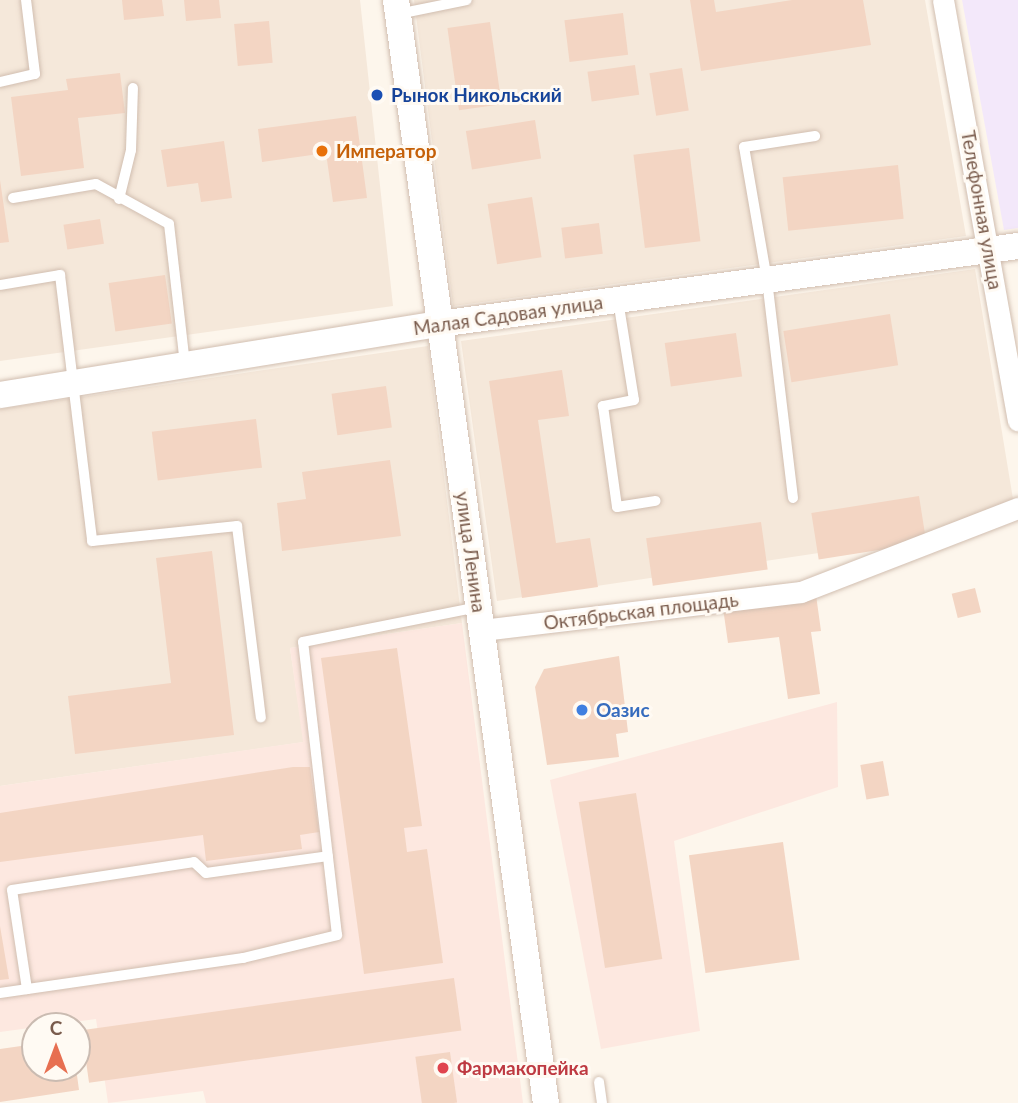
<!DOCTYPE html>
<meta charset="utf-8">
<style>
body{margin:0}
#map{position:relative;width:1018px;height:1103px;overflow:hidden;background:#fdf6ec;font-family:Lato,sans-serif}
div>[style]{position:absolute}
.residential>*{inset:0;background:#f5e8da}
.commercial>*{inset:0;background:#fde8e0}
.education>*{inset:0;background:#f3e8fa}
.building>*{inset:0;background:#f3d5c3;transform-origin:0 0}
.roads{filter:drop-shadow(0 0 2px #d1beb0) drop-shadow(0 0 2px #d1beb0)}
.service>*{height:10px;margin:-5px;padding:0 5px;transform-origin:5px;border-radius:5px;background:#fff}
.minor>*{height:21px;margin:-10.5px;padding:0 10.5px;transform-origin:10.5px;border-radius:10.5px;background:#fff}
.tertiary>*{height:26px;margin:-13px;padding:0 13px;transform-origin:13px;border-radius:13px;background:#fff}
.dots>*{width:19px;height:19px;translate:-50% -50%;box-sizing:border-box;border:4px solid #fffaf3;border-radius:50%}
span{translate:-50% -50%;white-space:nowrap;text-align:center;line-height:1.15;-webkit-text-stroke:6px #fffaf3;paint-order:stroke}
.transit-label{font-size:19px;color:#164399;font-weight:700}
.left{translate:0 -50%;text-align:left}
.food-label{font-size:19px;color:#c56008;font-weight:700}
.street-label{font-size:19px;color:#7a5c4d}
.shop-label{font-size:19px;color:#366cbe;font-weight:700}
.health-label{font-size:19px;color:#be3a42;font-weight:700}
.north{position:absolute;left:21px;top:1012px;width:70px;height:70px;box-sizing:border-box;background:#fffaf3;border:2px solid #cabbb1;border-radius:50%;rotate:0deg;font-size:19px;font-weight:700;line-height:28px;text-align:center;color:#7a5c4d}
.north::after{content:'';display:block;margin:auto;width:24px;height:32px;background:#e76f51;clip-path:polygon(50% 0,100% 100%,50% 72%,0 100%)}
</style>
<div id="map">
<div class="residential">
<i style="clip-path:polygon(0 0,360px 0,393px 306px,0 361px)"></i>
<i style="clip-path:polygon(414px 0,925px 0,966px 236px,453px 306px)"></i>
<i style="clip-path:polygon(975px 269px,1013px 499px,912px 539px,497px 601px,461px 341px)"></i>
<i style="clip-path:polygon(428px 346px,462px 623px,290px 648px,304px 742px,0 786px,0 409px)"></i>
</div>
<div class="commercial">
<i style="clip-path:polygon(462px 623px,523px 1103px,206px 1103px,203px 1091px,108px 1103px,96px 1019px,0 1032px,0 786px,303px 742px,290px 648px)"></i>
<i style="clip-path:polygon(837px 702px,838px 787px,674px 841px,700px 1031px,601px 1049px,550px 780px)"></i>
</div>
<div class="education">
<i style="clip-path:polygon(962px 0,1018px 0,1018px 228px,1004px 230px)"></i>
</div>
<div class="building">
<i style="clip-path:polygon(122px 0,162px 0,164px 16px,124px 20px)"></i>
<i style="clip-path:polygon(184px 0,219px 0,221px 18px,186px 21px)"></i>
<i style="clip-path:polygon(690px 0,714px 0,716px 12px,792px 0,863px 0,871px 45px,701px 71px)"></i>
<i style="left:623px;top:13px;width:42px;height:59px;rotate:83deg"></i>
<i style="left:269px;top:21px;width:42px;height:35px;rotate:85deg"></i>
<i style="left:490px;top:22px;width:83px;height:43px;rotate:82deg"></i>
<i style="left:635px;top:65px;width:30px;height:48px;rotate:82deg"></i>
<i style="left:682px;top:68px;width:43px;height:33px;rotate:81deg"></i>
<i style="clip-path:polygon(120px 73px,125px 113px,78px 118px,84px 168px,21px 176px,11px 97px,68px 90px,66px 79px)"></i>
<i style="clip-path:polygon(356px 116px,367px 198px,333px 202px,326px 153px,262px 162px,258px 129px)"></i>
<i style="left:535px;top:120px;width:39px;height:70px;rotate:81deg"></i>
<i style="clip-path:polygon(224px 141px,232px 198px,201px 202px,198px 183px,167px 187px,161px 150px)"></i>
<i style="left:689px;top:148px;width:94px;height:56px;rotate:83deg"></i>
<i style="left:898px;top:165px;width:54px;height:116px;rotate:84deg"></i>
<i style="clip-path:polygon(0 180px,9px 242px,0 243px)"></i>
<i style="left:532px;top:197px;width:61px;height:45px;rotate:81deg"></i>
<i style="left:100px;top:219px;width:25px;height:37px;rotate:81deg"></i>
<i style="left:599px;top:223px;width:31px;height:38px;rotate:83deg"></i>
<i style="left:165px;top:275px;width:49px;height:57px;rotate:82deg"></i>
<i style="left:890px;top:314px;width:52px;height:108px;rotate:81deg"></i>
<i style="left:736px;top:333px;width:44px;height:72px;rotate:82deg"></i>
<i style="clip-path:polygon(562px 370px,569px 416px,538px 420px,556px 543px,590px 538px,598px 587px,522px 598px,489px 381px)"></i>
<i style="left:386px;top:386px;width:42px;height:55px;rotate:82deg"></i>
<i style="left:256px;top:419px;width:49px;height:105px;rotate:83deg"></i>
<i style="clip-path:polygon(390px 460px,401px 536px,282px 551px,277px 503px,306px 499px,302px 472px)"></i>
<i style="left:919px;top:496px;width:47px;height:109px;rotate:81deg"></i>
<i style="left:761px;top:522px;width:48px;height:116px;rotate:82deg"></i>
<i style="clip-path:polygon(212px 551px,234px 735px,75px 754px,68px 696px,171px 683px,156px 558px)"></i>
<i style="left:975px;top:588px;width:25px;height:24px;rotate:76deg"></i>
<i style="clip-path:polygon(816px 595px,821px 631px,811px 632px,820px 694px,788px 699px,779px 637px,728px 643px,723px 608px)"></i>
<i style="clip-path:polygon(397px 648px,422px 826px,404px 828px,407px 852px,427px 849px,443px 963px,364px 974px,321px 658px)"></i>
<i style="clip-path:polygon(619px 656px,628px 732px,616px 734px,619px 757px,547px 765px,535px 687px,544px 669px)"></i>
<i style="left:883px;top:761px;width:35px;height:23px;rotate:80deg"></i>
<i style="clip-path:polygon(293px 767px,310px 767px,319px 832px,300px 835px,302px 849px,206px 861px,203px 835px,0 862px,0 813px)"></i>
<i style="left:636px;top:793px;width:168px;height:58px;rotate:81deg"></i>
<i style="left:783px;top:842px;width:119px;height:95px;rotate:82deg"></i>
<i style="clip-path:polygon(0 926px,9px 979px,0 980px)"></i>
<i style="left:454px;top:978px;width:53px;height:376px;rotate:82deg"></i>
<i style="clip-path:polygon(35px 1044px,35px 1068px,76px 1068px,79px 1090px,0 1102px,0 1049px)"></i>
<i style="left:450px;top:1052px;width:51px;height:35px;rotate:82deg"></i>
</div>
<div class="roads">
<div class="service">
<i style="left:398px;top:14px;width:70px;rotate:-11.5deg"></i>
<i style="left:0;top:82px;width:36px;rotate:-13deg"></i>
<i style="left:35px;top:74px;width:75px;rotate:-96.9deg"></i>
<i style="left:13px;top:198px;width:84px;rotate:-9.6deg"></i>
<i style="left:96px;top:184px;width:83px;rotate:28.7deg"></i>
<i style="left:169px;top:224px;width:142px;rotate:83.5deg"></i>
<i style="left:119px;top:199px;width:50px;rotate:-76.2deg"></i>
<i style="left:131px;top:150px;width:62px;rotate:-88.2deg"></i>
<i style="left:0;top:285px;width:61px;rotate:-9.5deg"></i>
<i style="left:60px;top:275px;width:268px;rotate:83.1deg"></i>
<i style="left:92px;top:541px;width:146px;rotate:-5.9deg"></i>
<i style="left:237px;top:526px;width:193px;rotate:82.9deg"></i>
<i style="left:618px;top:300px;width:101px;rotate:80.9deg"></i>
<i style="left:634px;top:400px;width:32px;rotate:169deg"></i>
<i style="left:603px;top:406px;width:102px;rotate:82.1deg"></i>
<i style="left:617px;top:507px;width:39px;rotate:-9deg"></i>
<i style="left:793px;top:498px;width:220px;rotate:-96.8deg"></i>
<i style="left:767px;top:280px;width:135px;rotate:-99.8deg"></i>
<i style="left:744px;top:147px;width:72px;rotate:-8.8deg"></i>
<i style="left:27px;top:989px;width:100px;rotate:-98.6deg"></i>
<i style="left:12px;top:890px;width:184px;rotate:-8.7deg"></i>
<i style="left:194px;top:862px;width:16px;rotate:43deg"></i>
<i style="left:206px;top:873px;width:123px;rotate:-7.9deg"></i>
<i style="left:0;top:993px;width:246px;rotate:-8.2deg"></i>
<i style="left:243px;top:958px;width:97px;rotate:-13.7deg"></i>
<i style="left:337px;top:935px;width:295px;rotate:-96.6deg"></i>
<i style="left:303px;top:642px;width:178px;rotate:-11.3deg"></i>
<i style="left:599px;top:1082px;width:21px;rotate:82deg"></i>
</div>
<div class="minor">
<i style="left:943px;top:0;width:427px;rotate:79.9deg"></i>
<i style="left:482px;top:630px;width:321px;rotate:-6.8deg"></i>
<i style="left:801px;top:592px;width:233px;rotate:-21.2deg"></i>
</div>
<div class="tertiary">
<i style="left:396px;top:0;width:1113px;rotate:82.26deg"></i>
<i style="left:0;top:395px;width:445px;rotate:-9.2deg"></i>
<i style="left:439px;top:324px;width:584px;rotate:-7.67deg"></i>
</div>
</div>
<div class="dots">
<i style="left:377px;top:95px;background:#1a4fb4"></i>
<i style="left:322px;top:151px;background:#e8710a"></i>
<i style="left:582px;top:710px;background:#3f7fe0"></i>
<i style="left:443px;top:1068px;background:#e0444e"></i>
</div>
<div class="transit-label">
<span class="left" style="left:391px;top:95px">Рынок Никольский</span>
</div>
<div class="food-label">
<span class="left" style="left:336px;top:151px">Император</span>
</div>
<div class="street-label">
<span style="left:982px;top:210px;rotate:80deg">Телефонная улица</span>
<span style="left:508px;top:315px;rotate:-8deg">Малая Садовая улица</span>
<span style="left:471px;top:552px;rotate:82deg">улица Ленина</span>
<span style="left:641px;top:611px;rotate:-7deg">Октябрьская площадь</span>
</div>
<div class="shop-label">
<span class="left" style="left:596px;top:710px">Оазис</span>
</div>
<div class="health-label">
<span class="left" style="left:457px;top:1068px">Фармакопейка</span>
</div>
<div class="north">С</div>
</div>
